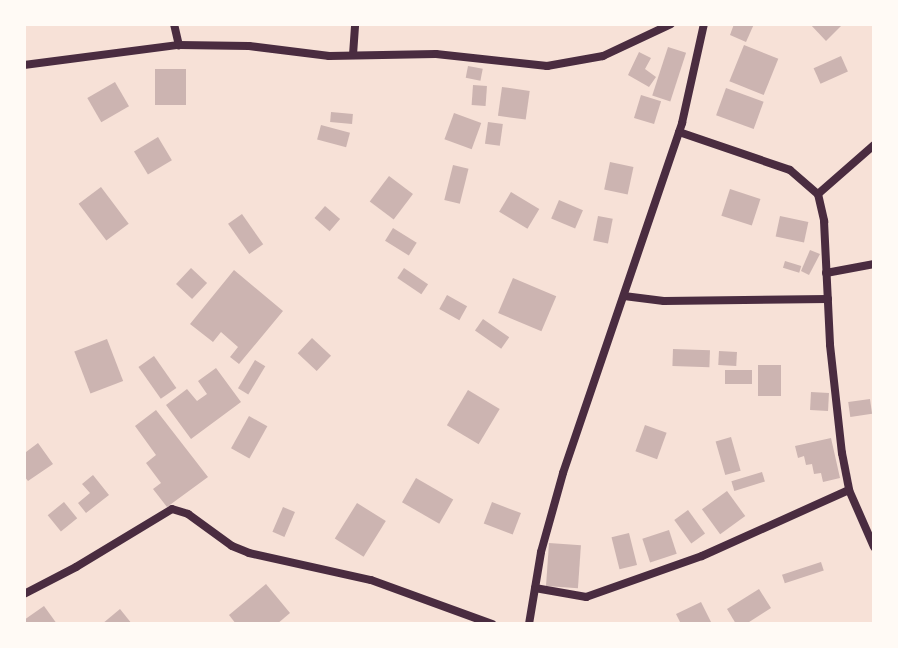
<!DOCTYPE html>
<style>
body{margin:0}
#map{position:relative;width:898px;height:648px;overflow:hidden;background:#f7e1d7;font-family:Lora,serif}
div>[style]{position:absolute}
.building>*{inset:0;background:#ccb4b1;transform-origin:0 0}
.minor>*{height:8px;margin:-4px;padding:0 4px;transform-origin:4px;border-radius:4px;background:#4a2c40}
span{translate:-50% -50%;white-space:nowrap;text-align:center;line-height:1.15;-webkit-text-stroke:8px #fffaf5;paint-order:stroke}
.frame{position:absolute;inset:0;border:26px solid #fffaf5;pointer-events:none}
</style>
<div id="map">
<div class="building">
<i style="clip-path:polygon(734px 24px,754px 24px,746px 42px,730px 35px)"></i>
<i style="clip-path:polygon(810px 24px,843px 24px,826px 41px)"></i>
<i style="left:744px;top:45px;width:37px;height:39px;rotate:22deg"></i>
<i style="left:668px;top:47px;width:19px;height:51px;rotate:18deg"></i>
<i style="clip-path:polygon(639px 52px,651px 58px,645px 69px,656px 77px,649px 87px,628px 75px)"></i>
<i style="left:841px;top:56px;width:17px;height:30px;rotate:66deg"></i>
<i style="left:468px;top:66px;width:15px;height:12px;rotate:11deg"></i>
<i style="left:155px;top:69px;width:31px;height:36px"></i>
<i style="left:115px;top:82px;width:28px;height:32px;rotate:60deg"></i>
<i style="left:473px;top:85px;width:14px;height:20px;rotate:4deg"></i>
<i style="left:502px;top:87px;width:28px;height:29px;rotate:8deg"></i>
<i style="left:726px;top:88px;width:40px;height:29px;rotate:20deg"></i>
<i style="left:641px;top:95px;width:21px;height:24px;rotate:17deg"></i>
<i style="left:331px;top:112px;width:22px;height:10px;rotate:5deg"></i>
<i style="left:454px;top:113px;width:29px;height:28px;rotate:20deg"></i>
<i style="left:488px;top:122px;width:15px;height:22px;rotate:8deg"></i>
<i style="left:321px;top:125px;width:30px;height:15px;rotate:15deg"></i>
<i style="left:158px;top:137px;width:27px;height:28px;rotate:59deg"></i>
<i style="left:610px;top:162px;width:24px;height:28px;rotate:12deg"></i>
<i style="left:453px;top:165px;width:16px;height:36px;rotate:14deg"></i>
<i style="left:389px;top:176px;width:30px;height:32px;rotate:37deg"></i>
<i style="left:101px;top:187px;width:46px;height:28px;rotate:53deg"></i>
<i style="left:730px;top:189px;width:32px;height:28px;rotate:18deg"></i>
<i style="left:511px;top:192px;width:33px;height:23px;rotate:31deg"></i>
<i style="left:559px;top:200px;width:26px;height:20px;rotate:23deg"></i>
<i style="left:325px;top:206px;width:20px;height:16px;rotate:41deg"></i>
<i style="left:242px;top:214px;width:37px;height:17px;rotate:55deg"></i>
<i style="left:598px;top:216px;width:15px;height:25px;rotate:11deg"></i>
<i style="left:780px;top:216px;width:29px;height:21px;rotate:12deg"></i>
<i style="left:393px;top:228px;width:28px;height:15px;rotate:32deg"></i>
<i style="clip-path:polygon(810px 250px,820px 254px,809px 275px,801px 271px)"></i>
<i style="left:785px;top:261px;width:17px;height:7px;rotate:17deg"></i>
<i style="left:191px;top:268px;width:22px;height:22px;rotate:43deg"></i>
<i style="left:404px;top:268px;width:29px;height:12px;rotate:34deg"></i>
<i style="clip-path:polygon(234px 270px,283px 311px,239px 364px,230px 357px,238px 347px,221px 332px,213px 342px,190px 324px)"></i>
<i style="left:513px;top:278px;width:47px;height:38px;rotate:23deg"></i>
<i style="left:447px;top:295px;width:23px;height:16px;rotate:29deg"></i>
<i style="left:483px;top:319px;width:32px;height:14px;rotate:35deg"></i>
<i style="left:312px;top:338px;width:26px;height:21px;rotate:43deg"></i>
<i style="left:107px;top:339px;width:45px;height:35px;rotate:69deg"></i>
<i style="left:673px;top:349px;width:37px;height:17px;rotate:2deg"></i>
<i style="left:719px;top:351px;width:18px;height:14px;rotate:3deg"></i>
<i style="left:154px;top:356px;width:39px;height:19px;rotate:55deg"></i>
<i style="left:255px;top:360px;width:12px;height:33px;rotate:31deg"></i>
<i style="left:758px;top:365px;width:23px;height:31px"></i>
<i style="clip-path:polygon(216px 368px,241px 402px,191px 439px,166px 405px,187px 389px,197px 401px,207px 394px,198px 381px)"></i>
<i style="left:725px;top:370px;width:27px;height:14px"></i>
<i style="left:468px;top:390px;width:37px;height:41px;rotate:31deg"></i>
<i style="left:811px;top:392px;width:18px;height:18px;rotate:3deg"></i>
<i style="left:870px;top:399px;width:15px;height:22px;rotate:82deg"></i>
<i style="clip-path:polygon(156px 410px,208px 477px,167px 507px,153px 489px,161px 483px,146px 463px,156px 455px,135px 426px)"></i>
<i style="left:249px;top:416px;width:21px;height:37px;rotate:29deg"></i>
<i style="left:645px;top:425px;width:23px;height:28px;rotate:20deg"></i>
<i style="left:731px;top:437px;width:35px;height:16px;rotate:74deg"></i>
<i style="clip-path:polygon(831px 438px,840px 478px,823px 482px,821px 473px,814px 474px,812px 464px,806px 465px,804px 456px,798px 458px,795px 446px)"></i>
<i style="clip-path:polygon(38px 443px,53px 464px,28px 481px,24px 476px,24px 448px,26px 452px)"></i>
<i style="left:762px;top:472px;width:10px;height:32px;rotate:73deg"></i>
<i style="clip-path:polygon(93px 475px,109px 495px,86px 513px,78px 503px,90px 493px,82px 484px)"></i>
<i style="left:416px;top:478px;width:43px;height:28px;rotate:30deg"></i>
<i style="left:727px;top:491px;width:31px;height:31px;rotate:54deg"></i>
<i style="left:64px;top:502px;width:21px;height:21px;rotate:51deg"></i>
<i style="left:492px;top:502px;width:31px;height:23px;rotate:21deg"></i>
<i style="left:357px;top:503px;width:34px;height:42px;rotate:32deg"></i>
<i style="left:283px;top:507px;width:13px;height:27px;rotate:23deg"></i>
<i style="left:688px;top:510px;width:29px;height:17px;rotate:54deg"></i>
<i style="left:669px;top:530px;width:25px;height:28px;rotate:72deg"></i>
<i style="left:629px;top:533px;width:33px;height:18px;rotate:76deg"></i>
<i style="left:549px;top:543px;width:32px;height:43px;rotate:4deg"></i>
<i style="left:821px;top:562px;width:9px;height:41px;rotate:72deg"></i>
<i style="clip-path:polygon(266px 584px,290px 613px,277px 624px,236px 624px,229px 615px)"></i>
<i style="clip-path:polygon(759px 589px,771px 608px,746px 624px,736px 624px,727px 609px)"></i>
<i style="clip-path:polygon(701px 602px,712px 624px,681px 624px,676px 614px)"></i>
<i style="clip-path:polygon(44px 606px,57px 624px,24px 624px,24px 620px)"></i>
<i style="clip-path:polygon(120px 609px,132px 624px,102px 624px)"></i>
</div>
<div class="minor">
<i style="left:174px;top:24px;width:22px;rotate:77deg"></i>
<i style="left:353px;top:55px;width:31px;rotate:-86deg"></i>
<i style="left:24px;top:65px;width:156px;rotate:-7.4deg"></i>
<i style="left:179px;top:45px;width:70px;rotate:0.8deg"></i>
<i style="left:249px;top:46px;width:81px;rotate:7.1deg"></i>
<i style="left:329px;top:56px;width:107px;rotate:-1.1deg"></i>
<i style="left:436px;top:54px;width:112px;rotate:6.2deg"></i>
<i style="left:547px;top:66px;width:57px;rotate:-10.1deg"></i>
<i style="left:603px;top:56px;width:75px;rotate:-25.2deg"></i>
<i style="left:679px;top:132px;width:117px;rotate:18.9deg"></i>
<i style="left:790px;top:170px;width:37px;rotate:41deg"></i>
<i style="left:818px;top:194px;width:28px;rotate:77deg"></i>
<i style="left:824px;top:221px;width:124px;rotate:87.2deg"></i>
<i style="left:830px;top:345px;width:109px;rotate:83.7deg"></i>
<i style="left:842px;top:453px;width:38px;rotate:79deg"></i>
<i style="left:849px;top:490px;width:62px;rotate:66.3deg"></i>
<i style="left:818px;top:194px;width:74px;rotate:-41.2deg"></i>
<i style="left:826px;top:273px;width:49px;rotate:-10.6deg"></i>
<i style="left:624px;top:296px;width:40px;rotate:7.1deg"></i>
<i style="left:664px;top:301px;width:164px;rotate:-0.7deg"></i>
<i style="left:535px;top:588px;width:52px;rotate:10deg"></i>
<i style="left:586px;top:597px;width:123px;rotate:-19.5deg"></i>
<i style="left:702px;top:556px;width:161px;rotate:-24.2deg"></i>
<i style="left:24px;top:594px;width:59px;rotate:-27.4deg"></i>
<i style="left:76px;top:567px;width:112px;rotate:-31.1deg"></i>
<i style="left:172px;top:509px;width:17px;rotate:17deg"></i>
<i style="left:188px;top:514px;width:54px;rotate:36deg"></i>
<i style="left:232px;top:546px;width:18px;rotate:22deg"></i>
<i style="left:249px;top:553px;width:125px;rotate:12.5deg"></i>
<i style="left:371px;top:580px;width:129px;rotate:20deg"></i>
<i style="left:529px;top:624px;width:73px;rotate:-80.5deg"></i>
<i style="left:541px;top:552px;width:82px;rotate:-74.4deg"></i>
<i style="left:563px;top:473px;width:370px;rotate:-71.2deg"></i>
<i style="left:682px;top:123px;width:101px;rotate:-77.5deg"></i>
</div>
<div class="frame"></div>
</div>
